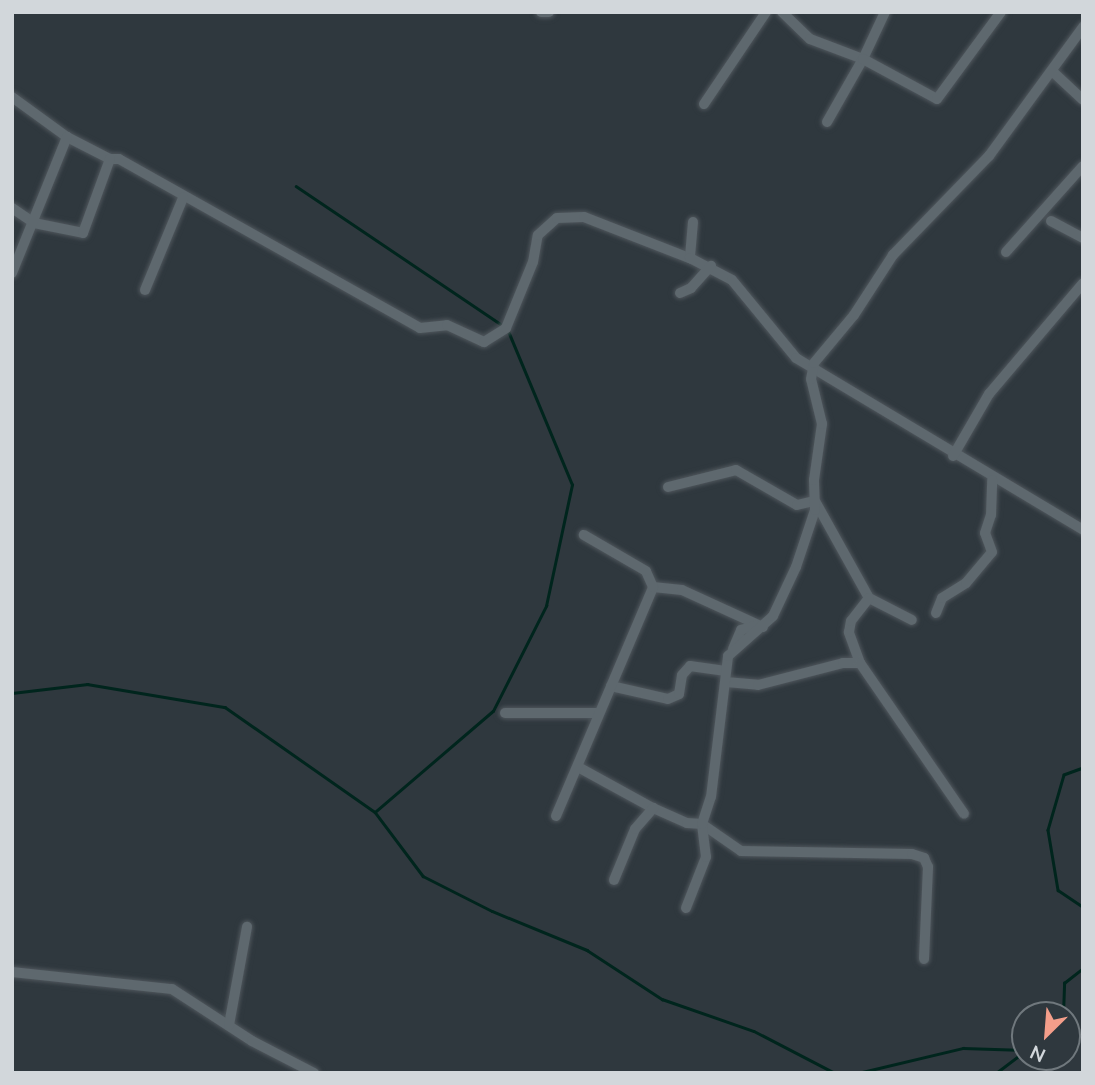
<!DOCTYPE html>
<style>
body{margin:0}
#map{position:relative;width:1095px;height:1085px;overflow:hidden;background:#2f383e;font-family:"Nunito Sans",sans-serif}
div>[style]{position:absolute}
.stream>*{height:2.5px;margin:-1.25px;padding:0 1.25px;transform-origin:1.25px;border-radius:1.25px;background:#00251d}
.roads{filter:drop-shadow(0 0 2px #4f565c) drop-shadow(0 0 2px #4f565c)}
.minor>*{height:10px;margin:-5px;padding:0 5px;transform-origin:5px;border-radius:5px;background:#5e686e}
span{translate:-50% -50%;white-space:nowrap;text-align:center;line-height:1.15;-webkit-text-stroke:5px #2f383e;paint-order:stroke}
.frame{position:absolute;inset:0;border:14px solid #d2d7db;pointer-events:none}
.north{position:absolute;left:1011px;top:1001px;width:70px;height:70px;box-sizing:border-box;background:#2f383e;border:2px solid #70787d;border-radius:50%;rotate:205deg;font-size:19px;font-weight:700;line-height:28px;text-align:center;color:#d2d7db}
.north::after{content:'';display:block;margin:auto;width:24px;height:32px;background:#f49e8a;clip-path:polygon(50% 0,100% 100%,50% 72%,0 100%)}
</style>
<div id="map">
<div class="stream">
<i style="left:296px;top:186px;width:249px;rotate:34deg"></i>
<i style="left:12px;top:693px;width:76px;rotate:-6.8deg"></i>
<i style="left:87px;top:684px;width:140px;rotate:9.5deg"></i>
<i style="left:225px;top:707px;width:183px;rotate:35deg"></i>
<i style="left:375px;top:812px;width:80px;rotate:53.1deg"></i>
<i style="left:423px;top:876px;width:77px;rotate:26.9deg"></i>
<i style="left:492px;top:911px;width:103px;rotate:22.3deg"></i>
<i style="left:587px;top:950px;width:90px;rotate:33.2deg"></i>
<i style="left:662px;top:999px;width:97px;rotate:19.2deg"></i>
<i style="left:754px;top:1031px;width:91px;rotate:27.4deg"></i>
<i style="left:1083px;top:768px;width:20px;rotate:160deg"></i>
<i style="left:1064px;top:775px;width:57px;rotate:106.2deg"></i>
<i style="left:1048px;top:830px;width:61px;rotate:80.5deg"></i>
<i style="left:1058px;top:890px;width:30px;rotate:34deg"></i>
<i style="left:375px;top:812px;width:155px;rotate:-40.6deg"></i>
<i style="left:493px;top:711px;width:118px;rotate:-63.2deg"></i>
<i style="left:546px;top:606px;width:124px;rotate:-77.9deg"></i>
<i style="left:572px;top:485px;width:169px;rotate:-112.6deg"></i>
<i style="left:1063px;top:1015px;width:32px;rotate:-88deg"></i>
<i style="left:1064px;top:983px;width:24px;rotate:-38deg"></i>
<i style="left:858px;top:1073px;width:108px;rotate:-13.4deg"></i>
<i style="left:963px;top:1048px;width:62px;rotate:1.8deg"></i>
<i style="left:996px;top:1073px;width:36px;rotate:-37deg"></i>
</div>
<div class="roads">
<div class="minor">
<i style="left:541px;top:12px;width:8px"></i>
<i style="left:782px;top:12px;width:39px;rotate:44deg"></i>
<i style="left:810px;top:39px;width:57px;rotate:20.7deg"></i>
<i style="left:863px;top:59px;width:52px;rotate:-64.9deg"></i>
<i style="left:1052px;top:71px;width:42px;rotate:43.1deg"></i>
<i style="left:12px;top:97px;width:68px;rotate:36deg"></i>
<i style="left:67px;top:137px;width:48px;rotate:27.1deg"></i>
<i style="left:110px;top:159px;width:9px"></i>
<i style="left:119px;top:159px;width:345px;rotate:29.3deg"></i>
<i style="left:420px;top:328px;width:27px;rotate:-6deg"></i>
<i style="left:447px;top:325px;width:41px;rotate:24.7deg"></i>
<i style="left:484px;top:342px;width:26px;rotate:-32deg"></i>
<i style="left:506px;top:328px;width:71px;rotate:-67.8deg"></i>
<i style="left:533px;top:262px;width:27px;rotate:-80deg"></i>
<i style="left:538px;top:235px;width:25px;rotate:-42deg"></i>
<i style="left:557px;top:218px;width:27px;rotate:-2deg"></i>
<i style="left:584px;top:217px;width:116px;rotate:21.3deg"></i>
<i style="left:704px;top:104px;width:111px;rotate:-56deg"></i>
<i style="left:827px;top:122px;width:73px;rotate:-60.3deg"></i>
<i style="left:863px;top:59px;width:84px;rotate:28.4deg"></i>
<i style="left:937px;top:99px;width:108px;rotate:-53.7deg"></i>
<i style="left:12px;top:208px;width:27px;rotate:34deg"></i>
<i style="left:34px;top:223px;width:50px;rotate:11.5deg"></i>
<i style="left:83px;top:233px;width:79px;rotate:-70deg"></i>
<i style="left:1051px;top:221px;width:36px;rotate:28deg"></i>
<i style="left:693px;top:222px;width:36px;rotate:95deg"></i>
<i style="left:690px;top:258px;width:47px;rotate:27.6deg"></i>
<i style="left:732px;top:280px;width:101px;rotate:50.6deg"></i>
<i style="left:796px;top:358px;width:335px;rotate:30.9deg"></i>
<i style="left:1006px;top:252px;width:115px;rotate:-48.2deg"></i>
<i style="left:12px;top:273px;width:147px;rotate:-68deg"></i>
<i style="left:145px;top:290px;width:100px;rotate:-67.6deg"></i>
<i style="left:680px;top:293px;width:12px;rotate:-24deg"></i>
<i style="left:691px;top:288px;width:30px;rotate:-48deg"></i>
<i style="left:953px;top:456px;width:72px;rotate:-59.9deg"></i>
<i style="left:989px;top:394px;width:145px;rotate:-49.7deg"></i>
<i style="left:668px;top:487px;width:70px;rotate:-14deg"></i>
<i style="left:736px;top:470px;width:70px;rotate:29.8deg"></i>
<i style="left:797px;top:505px;width:18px;rotate:-13deg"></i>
<i style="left:815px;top:501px;width:111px;rotate:60.9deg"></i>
<i style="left:869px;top:598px;width:48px;rotate:27.1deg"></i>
<i style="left:653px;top:587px;width:29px;rotate:6deg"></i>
<i style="left:682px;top:590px;width:89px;rotate:24.6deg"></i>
<i style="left:936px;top:613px;width:16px;rotate:-68deg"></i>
<i style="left:942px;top:598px;width:28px;rotate:-32deg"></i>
<i style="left:966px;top:583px;width:40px;rotate:-50deg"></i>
<i style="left:992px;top:552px;width:20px;rotate:-110deg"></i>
<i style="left:985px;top:533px;width:19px;rotate:-72deg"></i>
<i style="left:991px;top:515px;width:35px;rotate:-88deg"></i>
<i style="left:733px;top:649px;width:21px;rotate:-67deg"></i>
<i style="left:741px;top:630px;width:17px;rotate:-17deg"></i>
<i style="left:860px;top:663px;width:33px;rotate:-110deg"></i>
<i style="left:849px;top:632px;width:11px;rotate:-80deg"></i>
<i style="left:851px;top:621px;width:29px;rotate:-52deg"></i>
<i style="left:726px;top:682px;width:32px;rotate:5deg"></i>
<i style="left:758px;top:685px;width:88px;rotate:-14.5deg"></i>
<i style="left:843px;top:663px;width:17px"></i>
<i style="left:860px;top:663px;width:183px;rotate:55.4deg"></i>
<i style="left:611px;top:686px;width:58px;rotate:12.8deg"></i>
<i style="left:668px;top:699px;width:12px;rotate:-24deg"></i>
<i style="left:679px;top:694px;width:19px;rotate:-81deg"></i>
<i style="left:682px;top:675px;width:12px;rotate:-48deg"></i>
<i style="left:690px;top:666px;width:36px;rotate:8deg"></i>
<i style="left:505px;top:713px;width:94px"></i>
<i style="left:578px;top:767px;width:85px;rotate:28.7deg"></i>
<i style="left:653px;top:808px;width:37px;rotate:24deg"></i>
<i style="left:687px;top:823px;width:15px;rotate:4deg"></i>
<i style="left:702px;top:824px;width:47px;rotate:34.7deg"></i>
<i style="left:741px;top:851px;width:171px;rotate:1deg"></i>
<i style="left:912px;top:854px;width:13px;rotate:18deg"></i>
<i style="left:924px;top:858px;width:10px;rotate:66deg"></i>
<i style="left:928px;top:867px;width:92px;rotate:92.5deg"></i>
<i style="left:556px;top:816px;width:249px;rotate:-67deg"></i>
<i style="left:653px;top:587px;width:17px;rotate:-114deg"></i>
<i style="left:646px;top:571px;width:72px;rotate:-149.9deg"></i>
<i style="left:614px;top:880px;width:55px;rotate:-67.6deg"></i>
<i style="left:635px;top:829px;width:28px;rotate:-49deg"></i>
<i style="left:686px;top:908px;width:55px;rotate:-68.6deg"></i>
<i style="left:706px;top:857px;width:33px;rotate:-97deg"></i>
<i style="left:702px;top:824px;width:28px;rotate:-72deg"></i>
<i style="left:711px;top:797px;width:142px;rotate:-83.1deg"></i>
<i style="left:728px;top:656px;width:60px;rotate:-41.6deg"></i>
<i style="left:773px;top:616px;width:54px;rotate:-64.9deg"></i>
<i style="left:796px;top:567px;width:60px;rotate:-71.6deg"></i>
<i style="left:815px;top:510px;width:30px;rotate:-92deg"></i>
<i style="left:814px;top:480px;width:57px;rotate:-81.9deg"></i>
<i style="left:822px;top:424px;width:46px;rotate:-103.7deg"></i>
<i style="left:811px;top:379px;width:16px;rotate:-79deg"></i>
<i style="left:814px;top:363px;width:62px;rotate:-50.2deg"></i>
<i style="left:854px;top:315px;width:72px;rotate:-57deg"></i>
<i style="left:893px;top:255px;width:138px;rotate:-45.9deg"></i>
<i style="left:989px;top:156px;width:160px;rotate:-53.9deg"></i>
<i style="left:12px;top:972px;width:161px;rotate:6.1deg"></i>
<i style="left:172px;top:989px;width:95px;rotate:33deg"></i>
<i style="left:252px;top:1041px;width:70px;rotate:27.3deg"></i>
<i style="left:229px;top:1025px;width:100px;rotate:-79.6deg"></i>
</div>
</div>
<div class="frame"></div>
<div class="north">N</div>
</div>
